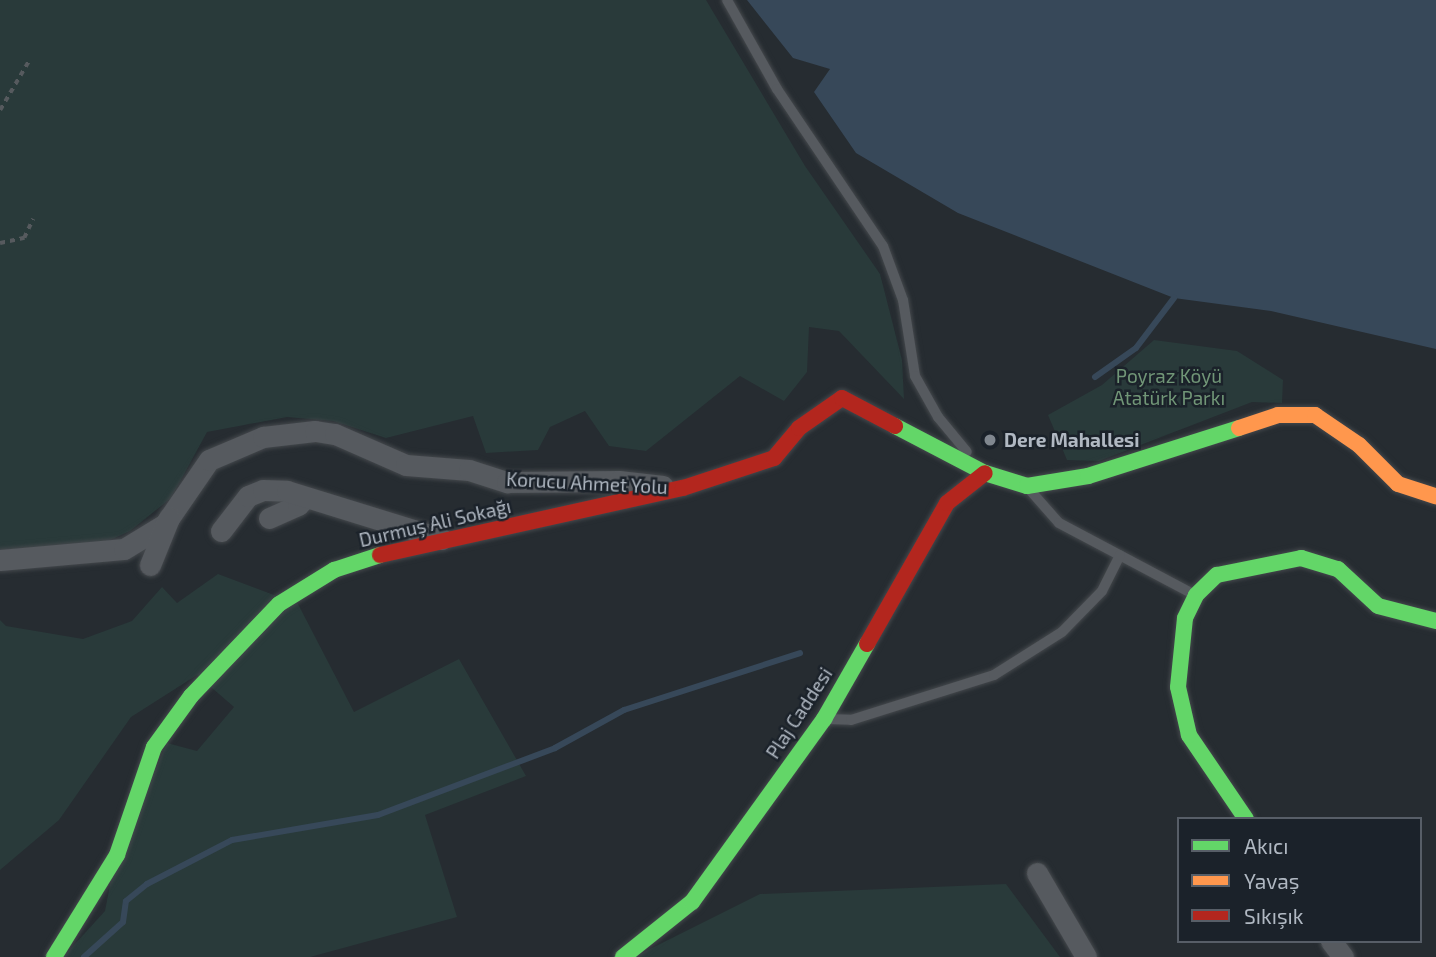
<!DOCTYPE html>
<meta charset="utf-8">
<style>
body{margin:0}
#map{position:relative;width:1436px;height:957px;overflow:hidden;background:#262c31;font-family:"Exo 2",sans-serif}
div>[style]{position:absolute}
.green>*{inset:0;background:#293a3a}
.water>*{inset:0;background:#374859}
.stream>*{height:6px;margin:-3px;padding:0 3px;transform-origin:3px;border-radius:3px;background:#374859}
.path>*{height:3.5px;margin-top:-1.75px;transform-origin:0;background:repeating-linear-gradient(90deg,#565a5e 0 5px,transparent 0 10px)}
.roads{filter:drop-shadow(0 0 2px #44484c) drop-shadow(0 0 2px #44484c)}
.lane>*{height:10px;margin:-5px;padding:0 5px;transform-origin:5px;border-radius:5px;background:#565a5f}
.street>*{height:21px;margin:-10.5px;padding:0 10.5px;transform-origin:10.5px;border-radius:10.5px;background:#565a5f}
.fast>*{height:16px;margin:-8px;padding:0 8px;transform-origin:8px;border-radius:8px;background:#63d668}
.slow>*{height:16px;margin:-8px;padding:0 8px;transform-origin:8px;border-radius:8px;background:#ff974d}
.jam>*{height:16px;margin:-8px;padding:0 8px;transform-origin:8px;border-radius:8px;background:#b3261e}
.dots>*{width:19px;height:19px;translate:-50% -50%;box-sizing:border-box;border:4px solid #1b222a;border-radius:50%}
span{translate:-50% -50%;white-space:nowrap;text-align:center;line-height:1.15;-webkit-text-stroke:5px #1b222a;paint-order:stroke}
.park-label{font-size:19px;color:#719677}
.poi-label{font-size:19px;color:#b0b8c2;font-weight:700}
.left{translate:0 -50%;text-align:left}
.street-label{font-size:19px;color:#b0b8c2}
.legend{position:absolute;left:1177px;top:817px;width:245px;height:126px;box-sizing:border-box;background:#1b222a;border:2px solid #575e67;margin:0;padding:9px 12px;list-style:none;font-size:21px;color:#b0b8c2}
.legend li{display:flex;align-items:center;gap:14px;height:35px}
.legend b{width:35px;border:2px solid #575e67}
</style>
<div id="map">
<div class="green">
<i style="clip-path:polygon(0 0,706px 0,805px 166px,880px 274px,902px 360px,904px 399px,839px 331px,809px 327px,807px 372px,784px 401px,740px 376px,646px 451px,609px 446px,585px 411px,550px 427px,538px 450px,486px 453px,473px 416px,386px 438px,333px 421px,287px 417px,207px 432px,171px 498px,130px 531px,95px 547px,0 553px)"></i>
<i style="clip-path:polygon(1154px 340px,1237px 351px,1283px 380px,1282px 403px,1252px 402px,1099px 461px,1067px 460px,1048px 415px,1102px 385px)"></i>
<i style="clip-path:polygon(218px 574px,298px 604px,354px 712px,459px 659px,526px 776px,425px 815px,457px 917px,310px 957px,63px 957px,105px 911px,114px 864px,167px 743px,197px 751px,234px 707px,197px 675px,131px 717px,59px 820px,0 870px,0 620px,6px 626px,83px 639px,132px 621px,162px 587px,177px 603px)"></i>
<i style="clip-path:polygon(1006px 884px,1060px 957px,634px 957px,760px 894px)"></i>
</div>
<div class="water">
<i style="clip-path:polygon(747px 0,1436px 0,1436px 349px,1271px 311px,1174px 298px,958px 213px,856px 153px,814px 92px,830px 69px,793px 58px)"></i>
</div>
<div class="stream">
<i style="left:1095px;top:377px;width:50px;rotate:-35.3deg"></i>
<i style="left:1136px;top:348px;width:63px;rotate:-52.8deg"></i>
<i style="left:84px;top:957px;width:52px;rotate:-41.9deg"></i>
<i style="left:123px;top:922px;width:21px;rotate:-82deg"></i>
<i style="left:126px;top:901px;width:27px;rotate:-39deg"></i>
<i style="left:147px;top:884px;width:96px;rotate:-27.4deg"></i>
<i style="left:232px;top:840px;width:148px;rotate:-9.7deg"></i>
<i style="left:378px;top:815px;width:189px;rotate:-20.7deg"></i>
<i style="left:555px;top:748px;width:79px;rotate:-28.8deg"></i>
<i style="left:624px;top:710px;width:185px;rotate:-17.9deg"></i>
</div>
<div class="path">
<i style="left:0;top:110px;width:59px;rotate:-59.5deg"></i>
<i style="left:0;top:243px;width:25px;rotate:-12deg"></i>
<i style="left:24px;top:238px;width:21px;rotate:-65deg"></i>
</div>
<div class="roads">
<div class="lane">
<i style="left:727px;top:0;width:102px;rotate:60.7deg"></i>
<i style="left:777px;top:89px;width:189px;rotate:56deg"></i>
<i style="left:883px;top:246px;width:58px;rotate:69.7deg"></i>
<i style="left:903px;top:300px;width:77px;rotate:81deg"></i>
<i style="left:915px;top:376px;width:47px;rotate:60.7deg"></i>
<i style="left:938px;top:417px;width:45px;rotate:50.4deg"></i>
<i style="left:1029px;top:489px;width:45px;rotate:48.6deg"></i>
<i style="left:1059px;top:523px;width:152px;rotate:27.9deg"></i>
<i style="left:827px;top:719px;width:24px;rotate:2deg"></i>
<i style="left:851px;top:720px;width:150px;rotate:-17.5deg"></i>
<i style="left:994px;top:675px;width:80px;rotate:-32.3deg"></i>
<i style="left:1062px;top:632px;width:57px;rotate:-45.7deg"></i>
<i style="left:1102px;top:591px;width:40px;rotate:-63.4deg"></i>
</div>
<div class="street">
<i style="left:269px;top:518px;width:32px;rotate:-24deg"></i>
<i style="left:298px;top:505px;width:11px;rotate:-45deg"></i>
<i style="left:221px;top:531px;width:44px;rotate:-52.4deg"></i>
<i style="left:248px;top:496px;width:16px;rotate:-22deg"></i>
<i style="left:263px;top:490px;width:24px;rotate:2deg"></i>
<i style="left:287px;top:491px;width:162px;rotate:17.2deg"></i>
<i style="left:0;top:560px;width:124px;rotate:-5.1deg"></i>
<i style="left:124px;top:549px;width:48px;rotate:-31.4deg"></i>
<i style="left:165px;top:524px;width:78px;rotate:-55.5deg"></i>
<i style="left:209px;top:460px;width:59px;rotate:-23.1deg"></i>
<i style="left:263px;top:437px;width:52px;rotate:-6.6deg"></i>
<i style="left:315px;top:431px;width:20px;rotate:9deg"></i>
<i style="left:335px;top:434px;width:77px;rotate:23.6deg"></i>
<i style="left:406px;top:465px;width:63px;rotate:4.5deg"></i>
<i style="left:469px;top:470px;width:40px;rotate:18deg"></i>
<i style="left:507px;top:482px;width:112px;rotate:-0.5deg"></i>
<i style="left:619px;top:481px;width:44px;rotate:6.5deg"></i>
<i style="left:150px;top:565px;width:51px;rotate:-68deg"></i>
<i style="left:1037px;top:873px;width:97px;rotate:59.7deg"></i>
<i style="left:1331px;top:941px;width:20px;rotate:53deg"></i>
</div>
<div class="fast">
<i style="left:895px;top:426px;width:102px;rotate:27.6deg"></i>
<i style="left:985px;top:473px;width:44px;rotate:17.2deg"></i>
<i style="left:1027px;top:486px;width:62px;rotate:-9.3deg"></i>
<i style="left:1088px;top:476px;width:158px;rotate:-17.6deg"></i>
<i style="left:1246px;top:819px;width:102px;rotate:-124.2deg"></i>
<i style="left:1189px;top:735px;width:49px;rotate:-102.9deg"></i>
<i style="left:1178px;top:687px;width:69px;rotate:-84.2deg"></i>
<i style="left:1185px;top:618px;width:25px;rotate:-64deg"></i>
<i style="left:1196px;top:595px;width:29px;rotate:-44deg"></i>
<i style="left:1217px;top:575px;width:86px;rotate:-11.4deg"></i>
<i style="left:1301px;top:558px;width:39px;rotate:17deg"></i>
<i style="left:1338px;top:569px;width:54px;rotate:42.8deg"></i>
<i style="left:1378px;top:606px;width:60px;rotate:14.5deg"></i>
<i style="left:54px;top:957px;width:120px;rotate:-58.3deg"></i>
<i style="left:117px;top:855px;width:114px;rotate:-71.1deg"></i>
<i style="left:154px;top:747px;width:63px;rotate:-54deg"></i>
<i style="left:191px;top:696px;width:127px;rotate:-46.3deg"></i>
<i style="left:279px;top:604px;width:65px;rotate:-31.7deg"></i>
<i style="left:334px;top:570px;width:48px;rotate:-18.1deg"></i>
<i style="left:623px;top:957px;width:88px;rotate:-38.6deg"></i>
<i style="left:692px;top:902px;width:226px;rotate:-54.2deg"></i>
<i style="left:824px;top:719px;width:86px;rotate:-60.2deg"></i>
</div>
<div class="slow">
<i style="left:1239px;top:428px;width:41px;rotate:-18.4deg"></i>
<i style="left:1278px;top:415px;width:37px"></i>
<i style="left:1315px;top:415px;width:53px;rotate:34.3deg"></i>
<i style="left:1359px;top:445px;width:55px;rotate:45deg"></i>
<i style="left:1398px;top:484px;width:40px;rotate:18deg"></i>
</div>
<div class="jam">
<i style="left:380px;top:555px;width:310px;rotate:-12.5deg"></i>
<i style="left:683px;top:488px;width:96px;rotate:-18.2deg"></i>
<i style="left:774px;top:458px;width:39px;rotate:-50deg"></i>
<i style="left:799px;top:428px;width:52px;rotate:-34.9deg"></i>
<i style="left:842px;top:398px;width:60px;rotate:27.8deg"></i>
<i style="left:867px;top:644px;width:162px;rotate:-60.4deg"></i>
<i style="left:947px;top:503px;width:48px;rotate:-38.3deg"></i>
</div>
</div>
<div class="dots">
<i style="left:990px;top:440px;background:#80878f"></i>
</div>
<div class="park-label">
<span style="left:1169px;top:387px">Poyraz Köyü<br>Atatürk Parkı</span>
</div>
<div class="poi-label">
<span class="left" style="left:1004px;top:440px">Dere Mahallesi</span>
</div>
<div class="street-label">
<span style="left:587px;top:483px;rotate:3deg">Korucu Ahmet Yolu</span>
<span style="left:435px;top:523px;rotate:-13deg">Durmuş Ali Sokağı</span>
<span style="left:799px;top:713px;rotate:-57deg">Plaj Caddesi</span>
</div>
<ul class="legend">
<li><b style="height:9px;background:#63d668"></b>Akıcı</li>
<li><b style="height:9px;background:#ff974d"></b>Yavaş</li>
<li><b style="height:9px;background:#b3261e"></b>Sıkışık</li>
</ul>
</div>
